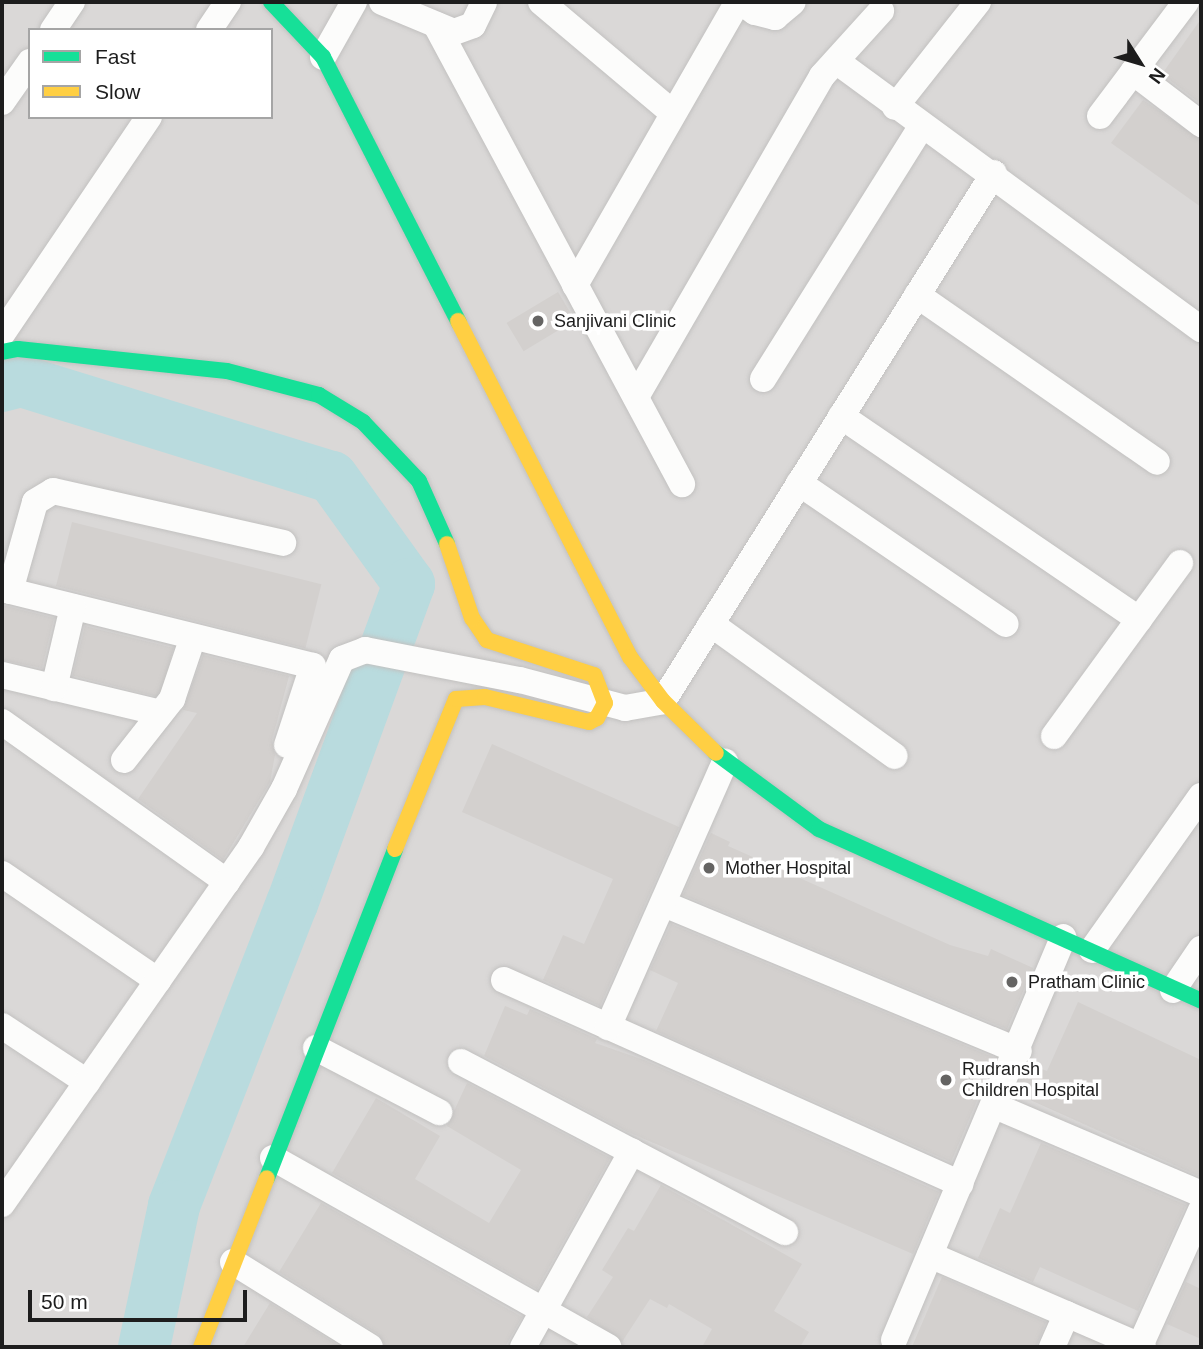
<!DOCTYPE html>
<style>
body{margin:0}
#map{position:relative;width:1203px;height:1349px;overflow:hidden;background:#ebe8e5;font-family:Arial,sans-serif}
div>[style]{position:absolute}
.residential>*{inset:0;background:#dad8d7}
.river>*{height:52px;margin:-26px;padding:0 26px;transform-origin:26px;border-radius:26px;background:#b9dbde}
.building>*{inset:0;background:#d3d0ce;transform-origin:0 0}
.roads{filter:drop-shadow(0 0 2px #c2c1c0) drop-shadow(0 0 2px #c2c1c0)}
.street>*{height:26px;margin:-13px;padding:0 13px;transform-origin:13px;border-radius:13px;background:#fcfcfb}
.fast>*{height:16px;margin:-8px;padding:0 8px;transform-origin:8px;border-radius:8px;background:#16e098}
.slow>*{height:16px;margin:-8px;padding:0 8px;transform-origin:8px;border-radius:8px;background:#ffcf43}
.dots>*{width:19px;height:19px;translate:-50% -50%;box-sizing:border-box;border:4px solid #fff;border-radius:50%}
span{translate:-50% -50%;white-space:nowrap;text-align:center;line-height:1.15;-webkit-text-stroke:7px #fff;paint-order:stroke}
.poi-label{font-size:18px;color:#1d1d1d}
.left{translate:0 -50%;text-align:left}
.frame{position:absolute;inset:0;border:4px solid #1d1d1d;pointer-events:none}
.legend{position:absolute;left:28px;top:28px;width:245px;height:91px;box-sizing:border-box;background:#fff;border:2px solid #a5a5a5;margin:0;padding:9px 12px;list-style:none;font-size:21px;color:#1d1d1d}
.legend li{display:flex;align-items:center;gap:14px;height:35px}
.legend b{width:35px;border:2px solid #a5a5a5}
.north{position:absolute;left:1105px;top:28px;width:70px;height:70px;-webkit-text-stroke:5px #fff;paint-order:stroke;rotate:127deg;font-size:19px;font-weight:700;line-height:28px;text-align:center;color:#1d1d1d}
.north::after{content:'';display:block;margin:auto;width:24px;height:32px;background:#1d1d1d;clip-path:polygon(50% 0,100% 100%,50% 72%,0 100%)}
.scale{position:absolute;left:28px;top:1290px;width:219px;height:32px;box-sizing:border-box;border:4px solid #1d1d1d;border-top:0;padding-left:9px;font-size:21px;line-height:24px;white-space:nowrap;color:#1d1d1d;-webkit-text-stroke:5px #fff;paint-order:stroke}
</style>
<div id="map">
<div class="residential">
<i style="clip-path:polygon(evenodd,2px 2px,1201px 2px,1201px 1347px,2px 1347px,2px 2px,30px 30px,271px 30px,271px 117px,30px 117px,30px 30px)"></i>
</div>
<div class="river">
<i style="left:2px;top:386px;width:20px;rotate:-15deg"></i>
<i style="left:21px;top:381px;width:325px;rotate:17.2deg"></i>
<i style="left:332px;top:477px;width:132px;rotate:54.3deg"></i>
<i style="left:409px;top:584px;width:340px;rotate:110.1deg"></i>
<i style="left:292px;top:903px;width:325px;rotate:111.3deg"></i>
<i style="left:174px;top:1206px;width:144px;rotate:102deg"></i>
</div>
<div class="building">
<i style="clip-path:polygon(1201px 19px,1201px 104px,1162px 74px)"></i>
<i style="clip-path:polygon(1143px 100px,1201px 139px,1201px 207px,1111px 143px)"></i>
<i style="left:558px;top:292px;width:33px;height:60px;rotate:59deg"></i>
<i style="left:72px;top:522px;width:257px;height:66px;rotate:14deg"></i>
<i style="clip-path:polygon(2px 605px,54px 618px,42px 668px,2px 660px)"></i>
<i style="left:85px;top:626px;width:91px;height:51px;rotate:14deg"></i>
<i style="clip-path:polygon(203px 655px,289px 676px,272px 740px,275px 755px,270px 782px,223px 860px,138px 799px,197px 713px,183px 710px)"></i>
<i style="clip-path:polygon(492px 744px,679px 827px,600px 1006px,543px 980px,563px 935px,584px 944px,613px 879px,462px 812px)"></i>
<i style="clip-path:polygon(711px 833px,730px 842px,728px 846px,950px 945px,988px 956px,991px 949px,1033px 968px,1007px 1029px,683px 895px)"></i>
<i style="clip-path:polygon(671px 924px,995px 1058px,951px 1162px,656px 1031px,678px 983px,650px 970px)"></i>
<i style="clip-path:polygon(1078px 1002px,1201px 1060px,1201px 1177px,1015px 1093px,1027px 1064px,1047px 1071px)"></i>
<i style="clip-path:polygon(505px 1006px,527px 1015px,530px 1009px,597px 1039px,595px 1043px,644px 1060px,939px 1192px,913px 1254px,628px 1132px,484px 1056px)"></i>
<i style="clip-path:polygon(467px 1083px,610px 1158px,537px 1289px,332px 1173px,376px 1098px,440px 1136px,415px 1179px,489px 1223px,521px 1170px,447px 1126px)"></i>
<i style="clip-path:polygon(1041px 1143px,1186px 1205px,1138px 1311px,1040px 1267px,1033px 1282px,978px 1258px,1000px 1208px,1010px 1213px)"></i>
<i style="clip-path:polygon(661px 1185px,802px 1264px,774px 1311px,809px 1332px,800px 1347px,702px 1347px,712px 1329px,669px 1304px,667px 1308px,650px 1299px,622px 1342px,587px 1317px,613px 1277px,602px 1270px,628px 1228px,634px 1231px)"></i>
<i style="clip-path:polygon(321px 1203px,522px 1317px,505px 1347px,386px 1347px,378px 1334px,279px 1272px)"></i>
<i style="clip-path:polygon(942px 1277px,1046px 1322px,1036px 1347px,912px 1347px)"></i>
<i style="clip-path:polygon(1186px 1282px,1201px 1289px,1201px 1339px,1167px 1324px)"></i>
<i style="clip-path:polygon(270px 1303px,341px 1347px,243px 1347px)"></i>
</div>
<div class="roads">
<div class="street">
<i style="left:382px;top:2px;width:78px;rotate:22.6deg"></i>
<i style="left:454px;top:32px;width:20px;rotate:-20deg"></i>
<i style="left:473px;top:25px;width:25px;rotate:-64deg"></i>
<i style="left:541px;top:2px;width:172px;rotate:40.1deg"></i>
<i style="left:741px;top:2px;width:17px;rotate:36deg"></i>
<i style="left:755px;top:12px;width:21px;rotate:14deg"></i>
<i style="left:775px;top:17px;width:23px;rotate:-40deg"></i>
<i style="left:436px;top:25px;width:521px;rotate:61.81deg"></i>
<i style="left:53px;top:30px;width:34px;rotate:-56deg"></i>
<i style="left:209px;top:30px;width:34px;rotate:-56deg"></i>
<i style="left:323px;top:57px;width:63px;rotate:-60.6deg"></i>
<i style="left:836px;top:61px;width:453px;rotate:36.3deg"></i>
<i style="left:1133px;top:72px;width:86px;rotate:37.4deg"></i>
<i style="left:2px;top:102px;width:49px;rotate:-55deg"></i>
<i style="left:895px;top:107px;width:134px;rotate:-51.7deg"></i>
<i style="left:1100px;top:116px;width:143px;rotate:-53deg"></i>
<i style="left:575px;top:285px;width:327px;rotate:-60.1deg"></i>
<i style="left:917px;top:295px;width:292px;rotate:34.8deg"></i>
<i style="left:2px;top:334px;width:262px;rotate:-55.9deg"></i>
<i style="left:763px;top:379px;width:299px;rotate:-57.9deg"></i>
<i style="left:636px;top:397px;width:371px;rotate:-59.9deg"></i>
<i style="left:822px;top:76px;width:88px;rotate:-47.8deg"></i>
<i style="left:841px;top:416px;width:361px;rotate:34.3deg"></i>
<i style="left:799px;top:483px;width:250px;rotate:34.3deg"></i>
<i style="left:2px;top:589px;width:320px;rotate:13.9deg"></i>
<i style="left:313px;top:666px;width:83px;rotate:108.2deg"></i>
<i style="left:10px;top:591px;width:92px;rotate:-74.3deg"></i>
<i style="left:35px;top:502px;width:21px;rotate:-31deg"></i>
<i style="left:53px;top:491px;width:236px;rotate:12.7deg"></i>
<i style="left:711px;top:624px;width:226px;rotate:35.7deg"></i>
<i style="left:2px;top:675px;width:163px;rotate:13.4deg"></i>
<i style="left:54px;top:688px;width:83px;rotate:-76.8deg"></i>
<i style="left:2px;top:722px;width:276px;rotate:35.4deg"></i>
<i style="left:1054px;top:736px;width:214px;rotate:-53.9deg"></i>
<i style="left:124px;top:760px;width:78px;rotate:-51.8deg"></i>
<i style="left:172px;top:699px;width:65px;rotate:-71.3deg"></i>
<i style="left:2px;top:874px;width:189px;rotate:34.4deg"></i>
<i style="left:664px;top:904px;width:384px;rotate:22.5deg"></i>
<i style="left:1092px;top:950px;width:189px;rotate:-54.7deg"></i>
<i style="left:504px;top:980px;width:500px;rotate:24.06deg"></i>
<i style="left:1173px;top:990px;width:50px;rotate:-55.7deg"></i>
<i style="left:2px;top:1026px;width:102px;rotate:33.4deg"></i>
<i style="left:608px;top:1027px;width:290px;rotate:-66.2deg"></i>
<i style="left:316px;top:1048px;width:139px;rotate:27.5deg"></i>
<i style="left:461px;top:1062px;width:366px;rotate:27.7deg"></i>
<i style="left:995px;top:1106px;width:224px;rotate:23.1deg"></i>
<i style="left:273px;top:1158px;width:385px;rotate:29.4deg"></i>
<i style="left:2px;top:1204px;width:435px;rotate:-55.1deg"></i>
<i style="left:251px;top:847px;width:67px;rotate:-60.4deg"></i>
<i style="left:284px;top:789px;width:142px;rotate:-66deg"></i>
<i style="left:342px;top:659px;width:25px;rotate:-21deg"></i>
<i style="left:365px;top:650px;width:158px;rotate:11deg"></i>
<i style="left:520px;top:680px;width:109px;rotate:14.9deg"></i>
<i style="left:625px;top:708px;width:39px;rotate:-10deg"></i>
<i style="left:663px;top:701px;width:623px;rotate:-57.92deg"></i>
<i style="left:930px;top:1255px;width:232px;rotate:23.4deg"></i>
<i style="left:233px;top:1262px;width:161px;rotate:31.8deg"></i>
<i style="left:894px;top:1340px;width:437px;rotate:-67.2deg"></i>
<i style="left:1140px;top:1346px;width:149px;rotate:-65.8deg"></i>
<i style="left:523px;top:1347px;width:224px;rotate:-60.9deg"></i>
<i style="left:1052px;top:1347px;width:36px;rotate:-66deg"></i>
</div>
<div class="fast">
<i style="left:271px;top:2px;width:76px;rotate:46.6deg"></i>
<i style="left:323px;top:57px;width:297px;rotate:62.9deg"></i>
<i style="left:2px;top:352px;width:16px;rotate:-11deg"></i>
<i style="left:18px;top:349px;width:210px;rotate:6deg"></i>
<i style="left:227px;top:371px;width:95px;rotate:14.6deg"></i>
<i style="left:319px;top:395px;width:52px;rotate:31.5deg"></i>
<i style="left:363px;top:422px;width:81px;rotate:46.5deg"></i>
<i style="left:419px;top:481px;width:69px;rotate:66deg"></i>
<i style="left:716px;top:753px;width:128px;rotate:36.4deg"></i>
<i style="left:819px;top:829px;width:419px;rotate:24.2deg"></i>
<i style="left:267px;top:1178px;width:353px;rotate:-68.7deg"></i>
</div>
<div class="slow">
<i style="left:458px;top:321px;width:377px;rotate:62.9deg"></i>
<i style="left:630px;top:657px;width:55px;rotate:53.1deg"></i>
<i style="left:663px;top:701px;width:74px;rotate:44.5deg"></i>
<i style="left:395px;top:849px;width:162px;rotate:-67.9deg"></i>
<i style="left:456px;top:699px;width:29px;rotate:-4deg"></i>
<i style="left:485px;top:697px;width:107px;rotate:13.5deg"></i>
<i style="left:589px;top:722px;width:9px;rotate:-27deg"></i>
<i style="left:597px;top:718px;width:17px;rotate:-62deg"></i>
<i style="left:605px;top:703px;width:30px;rotate:-111deg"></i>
<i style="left:594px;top:675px;width:113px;rotate:-161.9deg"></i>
<i style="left:487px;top:640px;width:27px;rotate:-124deg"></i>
<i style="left:472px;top:618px;width:78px;rotate:-108.7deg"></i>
<i style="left:201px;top:1347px;width:181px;rotate:-68.7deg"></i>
</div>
</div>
<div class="dots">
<i style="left:538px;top:321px;background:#656463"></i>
<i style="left:709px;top:868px;background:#656463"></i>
<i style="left:1012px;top:982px;background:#656463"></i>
<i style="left:946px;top:1080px;background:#656463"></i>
</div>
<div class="poi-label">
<span class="left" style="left:554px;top:321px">Sanjivani Clinic</span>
<span class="left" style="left:725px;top:868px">Mother Hospital</span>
<span class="left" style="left:1028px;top:982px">Pratham Clinic</span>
<span class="left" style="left:962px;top:1080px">Rudransh<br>Children Hospital</span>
</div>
<div class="frame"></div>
<ul class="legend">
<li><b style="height:9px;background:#16e098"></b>Fast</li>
<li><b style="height:9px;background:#ffcf43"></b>Slow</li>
</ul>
<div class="north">N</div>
<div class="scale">50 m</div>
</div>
